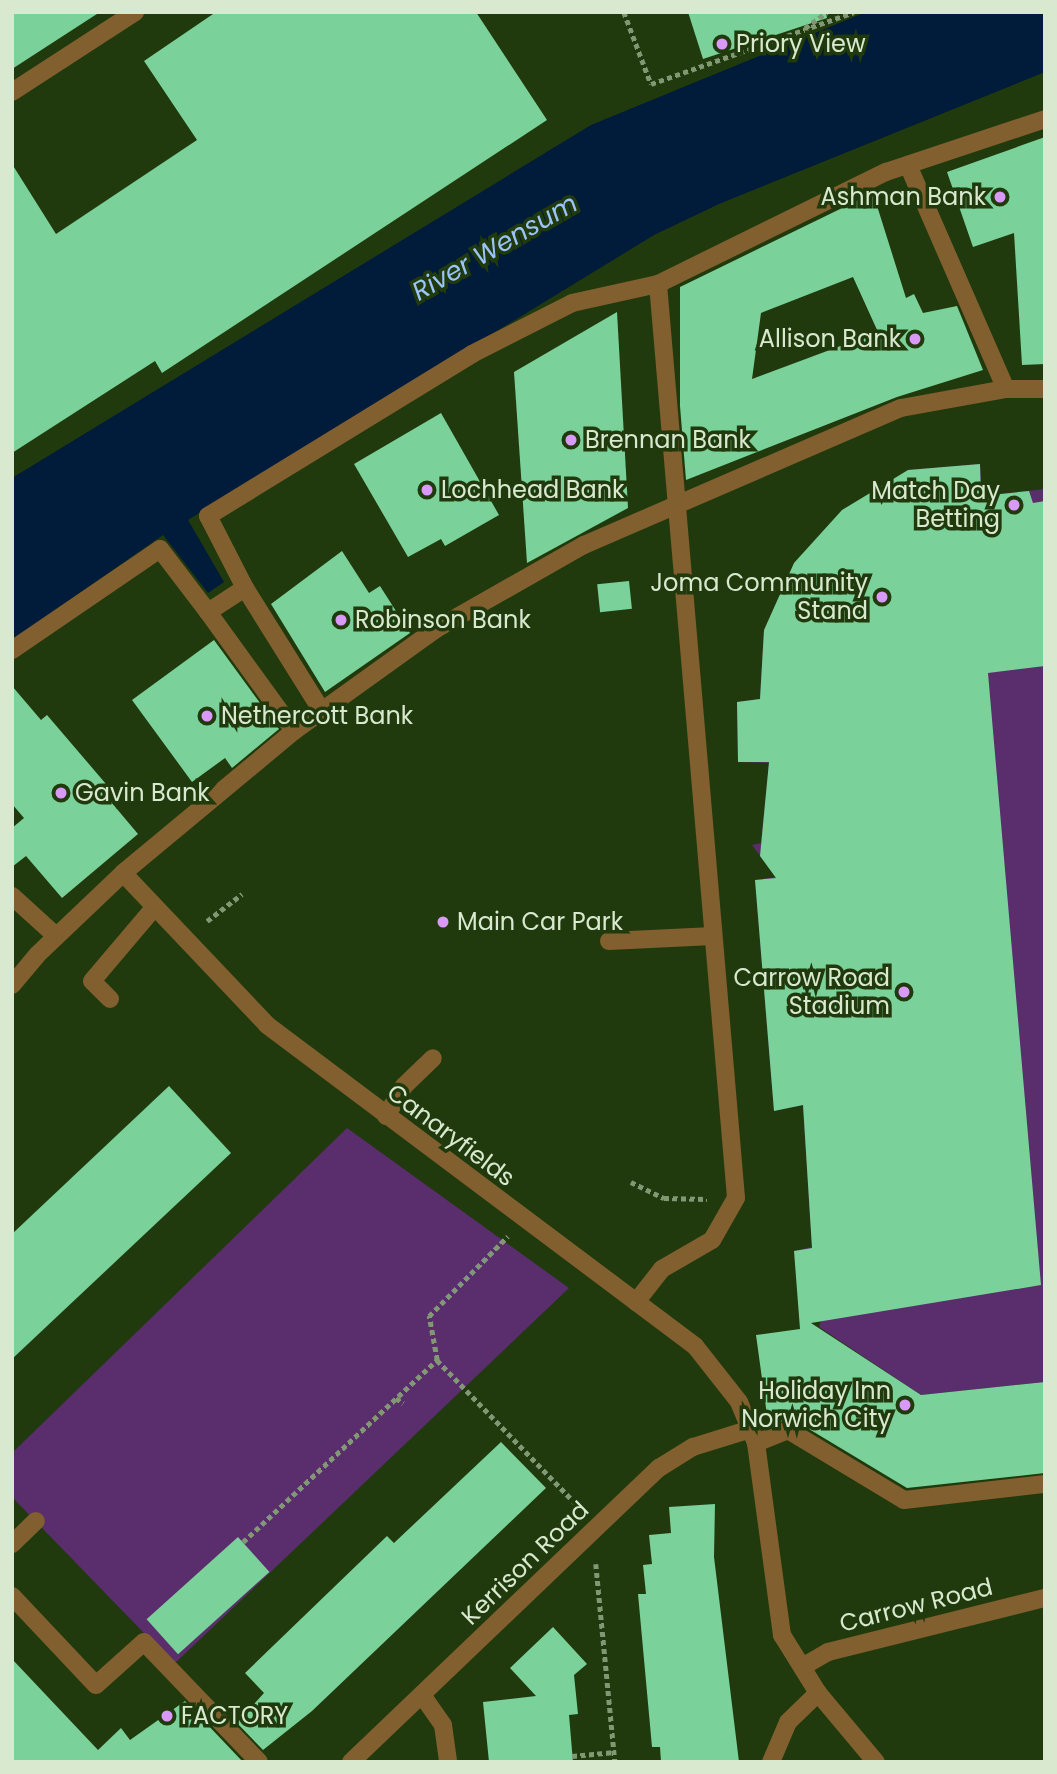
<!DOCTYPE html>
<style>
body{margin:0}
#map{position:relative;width:1057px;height:1774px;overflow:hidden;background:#203a0d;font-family:Poppins,sans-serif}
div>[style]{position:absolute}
.green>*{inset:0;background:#5a2d6d}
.water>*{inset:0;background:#011b3b}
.building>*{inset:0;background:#7ad199;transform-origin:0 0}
.path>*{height:4.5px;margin-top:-2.25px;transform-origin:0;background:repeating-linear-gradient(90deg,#829774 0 5px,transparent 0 8.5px)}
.minor>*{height:18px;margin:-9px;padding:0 9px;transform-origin:9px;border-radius:9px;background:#815f2e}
.dots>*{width:19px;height:19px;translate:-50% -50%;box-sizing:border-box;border:4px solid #203a0d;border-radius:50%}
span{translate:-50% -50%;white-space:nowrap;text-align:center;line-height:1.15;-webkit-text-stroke:7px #203a0d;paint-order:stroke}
.poi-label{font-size:24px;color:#d8e9cf}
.left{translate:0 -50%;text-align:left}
.right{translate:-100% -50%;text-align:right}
.street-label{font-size:24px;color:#d8e9cf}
.water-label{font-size:26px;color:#9ac4fa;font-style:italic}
.frame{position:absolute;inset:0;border:14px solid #d8e9cf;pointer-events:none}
</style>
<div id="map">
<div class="green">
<i style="clip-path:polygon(980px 464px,982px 496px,1045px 489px,1045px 1382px,921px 1395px,819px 1327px,821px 1321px,794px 1251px,812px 1247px,803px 1105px,774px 1111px,755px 880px,776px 877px,752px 845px,761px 843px,769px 763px,738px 762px,737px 702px,760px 699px,764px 630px,908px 470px)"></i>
<i style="clip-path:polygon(347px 1128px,569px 1288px,174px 1664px,12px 1497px,12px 1453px)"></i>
</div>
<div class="water">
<i style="clip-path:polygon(866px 12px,1045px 12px,1045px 72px,719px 204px,654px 235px,188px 520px,224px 582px,208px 593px,163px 535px,12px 640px,12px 478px,591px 125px)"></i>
</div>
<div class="building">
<i style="clip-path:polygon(12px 12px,100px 12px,12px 69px)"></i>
<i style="clip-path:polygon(216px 12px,476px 12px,547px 120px,162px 373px,155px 361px,12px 453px,12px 164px,56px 234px,197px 140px,144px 61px)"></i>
<i style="clip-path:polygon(688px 12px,826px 12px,827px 18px,703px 59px)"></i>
<i style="clip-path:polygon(1045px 137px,1045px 364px,1022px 365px,1014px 233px,973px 247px,947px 172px)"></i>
<i style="clip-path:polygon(evenodd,873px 193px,906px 298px,914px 294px,923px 313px,957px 306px,983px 370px,897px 397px,686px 480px,680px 406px,680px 287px,873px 193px,853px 277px,878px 332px,752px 379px,761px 313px,853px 277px)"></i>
<i style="clip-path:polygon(617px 312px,628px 508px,527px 563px,514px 372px)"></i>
<i style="clip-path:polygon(441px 413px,499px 515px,445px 546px,441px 539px,408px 557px,354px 464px)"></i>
<i style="clip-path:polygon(980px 464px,981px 496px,1029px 491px,1033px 503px,1045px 501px,1045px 666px,988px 673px,1041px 1285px,811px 1323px,921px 1395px,1045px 1382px,1045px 1473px,907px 1488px,794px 1420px,779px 1422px,767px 1415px,756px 1335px,800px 1329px,794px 1251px,812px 1248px,803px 1105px,774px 1111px,755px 880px,776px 878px,760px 856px,769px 762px,738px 762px,737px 702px,760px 699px,764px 630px,794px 563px,842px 510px,908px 470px)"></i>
<i style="clip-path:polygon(342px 551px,369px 593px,380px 586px,410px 633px,325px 692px,271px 604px)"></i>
<i style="left:629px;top:581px;width:28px;height:32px;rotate:84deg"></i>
<i style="clip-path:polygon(214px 640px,279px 729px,232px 768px,225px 758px,192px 782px,132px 700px)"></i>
<i style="clip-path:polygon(12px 686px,41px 720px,47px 715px,112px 791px,106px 796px,138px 834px,62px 898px,26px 856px,12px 867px,12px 828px,24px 818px,12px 804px)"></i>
<i style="clip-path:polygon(169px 1086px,231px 1153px,12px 1359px,12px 1234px)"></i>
<i style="clip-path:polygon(501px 1442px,546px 1488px,312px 1711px,263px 1750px,237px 1723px,264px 1693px,245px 1673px,387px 1536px,394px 1543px)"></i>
<i style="clip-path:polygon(715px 1504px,714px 1557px,739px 1762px,661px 1762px,660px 1747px,652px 1747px,638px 1594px,646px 1594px,643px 1565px,652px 1564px,649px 1535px,671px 1533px,669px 1507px)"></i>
<i style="left:238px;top:1537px;width:47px;height:123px;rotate:48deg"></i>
<i style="clip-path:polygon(553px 1627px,587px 1664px,574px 1675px,578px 1714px,569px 1715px,573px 1762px,489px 1762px,483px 1702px,536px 1696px,510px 1668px)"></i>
<i style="clip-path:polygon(12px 1659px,98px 1750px,121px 1728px,130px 1740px,185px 1701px,243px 1762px,12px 1762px)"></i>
</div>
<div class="path">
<i style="left:624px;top:12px;width:77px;rotate:69.4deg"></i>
<i style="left:651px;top:84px;width:215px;rotate:-19.5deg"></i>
<i style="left:805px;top:28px;width:27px;rotate:-36deg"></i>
<i style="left:207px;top:921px;width:44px;rotate:-37.6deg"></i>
<i style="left:631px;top:1182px;width:37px;rotate:26deg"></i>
<i style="left:664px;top:1198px;width:43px;rotate:1.3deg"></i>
<i style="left:437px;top:1360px;width:45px;rotate:-100.3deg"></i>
<i style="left:429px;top:1316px;width:112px;rotate:-45.4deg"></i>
<i style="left:396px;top:1398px;width:9px;rotate:36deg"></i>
<i style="left:243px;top:1542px;width:266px;rotate:-43.2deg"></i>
<i style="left:437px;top:1360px;width:206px;rotate:46deg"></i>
<i style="left:596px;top:1564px;width:199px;rotate:84.5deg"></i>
<i style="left:572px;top:1756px;width:43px;rotate:-5.3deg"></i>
</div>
<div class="minor">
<i style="left:12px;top:92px;width:147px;rotate:-33deg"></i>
<i style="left:908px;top:165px;width:244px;rotate:66.4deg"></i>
<i style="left:658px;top:284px;width:254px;rotate:-26.2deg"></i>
<i style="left:886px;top:172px;width:168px;rotate:-18.4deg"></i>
<i style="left:245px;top:588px;width:145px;rotate:58deg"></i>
<i style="left:208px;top:612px;width:147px;rotate:54.1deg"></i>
<i style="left:12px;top:650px;width:179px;rotate:-34.3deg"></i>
<i style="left:160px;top:549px;width:79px;rotate:52.7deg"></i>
<i style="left:208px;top:612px;width:44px;rotate:-33deg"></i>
<i style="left:245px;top:588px;width:81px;rotate:-117.2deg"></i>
<i style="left:208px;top:516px;width:310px;rotate:-31.5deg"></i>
<i style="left:472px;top:354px;width:112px;rotate:-27deg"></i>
<i style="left:572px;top:303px;width:88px;rotate:-12.5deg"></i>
<i style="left:658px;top:284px;width:917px;rotate:85.12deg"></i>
<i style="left:736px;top:1198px;width:48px;rotate:119.7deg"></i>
<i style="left:712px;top:1240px;width:58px;rotate:149.9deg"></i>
<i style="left:662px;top:1269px;width:42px;rotate:128.2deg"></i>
<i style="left:123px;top:873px;width:209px;rotate:46.5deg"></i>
<i style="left:267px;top:1025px;width:535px;rotate:36.87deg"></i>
<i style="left:695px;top:1346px;width:71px;rotate:51.8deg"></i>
<i style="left:739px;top:1402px;width:44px;rotate:67.5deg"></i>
<i style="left:756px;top:1443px;width:194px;rotate:82.3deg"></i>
<i style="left:782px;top:1635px;width:68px;rotate:58.2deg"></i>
<i style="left:818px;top:1693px;width:90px;rotate:50deg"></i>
<i style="left:12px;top:896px;width:59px;rotate:42.3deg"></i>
<i style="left:609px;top:941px;width:104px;rotate:-2.8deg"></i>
<i style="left:12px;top:985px;width:39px;rotate:-50deg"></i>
<i style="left:37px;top:955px;width:119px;rotate:-43.6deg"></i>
<i style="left:123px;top:873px;width:222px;rotate:-39.7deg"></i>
<i style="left:294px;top:731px;width:175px;rotate:-35.7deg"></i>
<i style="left:436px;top:629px;width:170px;rotate:-29.6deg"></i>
<i style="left:584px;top:545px;width:345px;rotate:-23.4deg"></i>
<i style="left:901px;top:408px;width:107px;rotate:-10.3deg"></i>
<i style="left:1006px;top:389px;width:39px"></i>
<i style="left:110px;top:999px;width:25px;rotate:-135deg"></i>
<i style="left:92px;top:981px;width:96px;rotate:-49.7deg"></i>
<i style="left:386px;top:1116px;width:35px;rotate:-59deg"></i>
<i style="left:404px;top:1086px;width:40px;rotate:-44deg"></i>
<i style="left:756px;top:1443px;width:35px;rotate:-22deg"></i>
<i style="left:788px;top:1430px;width:135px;rotate:31.1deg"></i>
<i style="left:904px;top:1500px;width:142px;rotate:-6.5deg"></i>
<i style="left:12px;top:1544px;width:33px;rotate:-44deg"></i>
<i style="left:12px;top:1596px;width:122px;rotate:46.7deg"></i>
<i style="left:96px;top:1685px;width:64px;rotate:-41.9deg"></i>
<i style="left:144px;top:1642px;width:166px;rotate:46.2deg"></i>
<i style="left:802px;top:1667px;width:30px;rotate:-30deg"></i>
<i style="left:828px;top:1652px;width:224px;rotate:-14deg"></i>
<i style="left:422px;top:1695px;width:37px;rotate:55deg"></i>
<i style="left:443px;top:1725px;width:37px;rotate:82deg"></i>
<i style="left:351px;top:1762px;width:426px;rotate:-43.7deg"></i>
<i style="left:659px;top:1468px;width:40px;rotate:-32deg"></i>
<i style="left:693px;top:1447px;width:61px;rotate:-17.2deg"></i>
<i style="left:771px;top:1762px;width:43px;rotate:-67deg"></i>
<i style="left:788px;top:1722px;width:42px;rotate:-44deg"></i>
</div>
<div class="dots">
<i style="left:722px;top:44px;background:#d99af7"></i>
<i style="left:1000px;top:197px;background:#d99af7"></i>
<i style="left:915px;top:339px;background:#d99af7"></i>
<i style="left:571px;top:440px;background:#d99af7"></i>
<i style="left:427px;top:490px;background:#d99af7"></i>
<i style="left:1014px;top:505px;background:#d99af7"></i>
<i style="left:882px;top:597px;background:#d99af7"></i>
<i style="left:341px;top:620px;background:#d99af7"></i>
<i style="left:207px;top:716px;background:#d99af7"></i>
<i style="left:61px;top:793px;background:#d99af7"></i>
<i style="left:443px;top:922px;background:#d99af7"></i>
<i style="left:904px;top:992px;background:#d99af7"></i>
<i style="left:905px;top:1405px;background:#d99af7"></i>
<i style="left:167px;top:1716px;background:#d99af7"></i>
</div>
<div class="poi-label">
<span class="left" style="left:736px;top:44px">Priory View</span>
<span class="right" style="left:986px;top:197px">Ashman Bank</span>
<span class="right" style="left:901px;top:339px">Allison Bank</span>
<span class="left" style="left:585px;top:440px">Brennan Bank</span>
<span class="left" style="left:441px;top:490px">Lochhead Bank</span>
<span class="right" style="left:1000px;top:505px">Match Day<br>Betting</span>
<span class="right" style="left:868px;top:597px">Joma Community<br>Stand</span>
<span class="left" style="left:355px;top:620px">Robinson Bank</span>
<span class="left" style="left:221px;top:716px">Nethercott Bank</span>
<span class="left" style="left:75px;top:793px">Gavin Bank</span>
<span class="left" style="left:457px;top:922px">Main Car Park</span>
<span class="right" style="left:890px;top:992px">Carrow Road<br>Stadium</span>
<span class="right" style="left:891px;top:1405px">Holiday Inn<br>Norwich City</span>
<span class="left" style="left:181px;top:1716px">FACTORY</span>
</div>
<div class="street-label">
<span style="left:451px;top:1135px;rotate:37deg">Canaryfields</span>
<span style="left:525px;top:1563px;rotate:-44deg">Kerrison Road</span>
<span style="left:916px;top:1605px;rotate:-14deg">Carrow Road</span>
</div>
<div class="water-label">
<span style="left:495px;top:248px;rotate:-30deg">River Wensum</span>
</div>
<div class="frame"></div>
</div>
